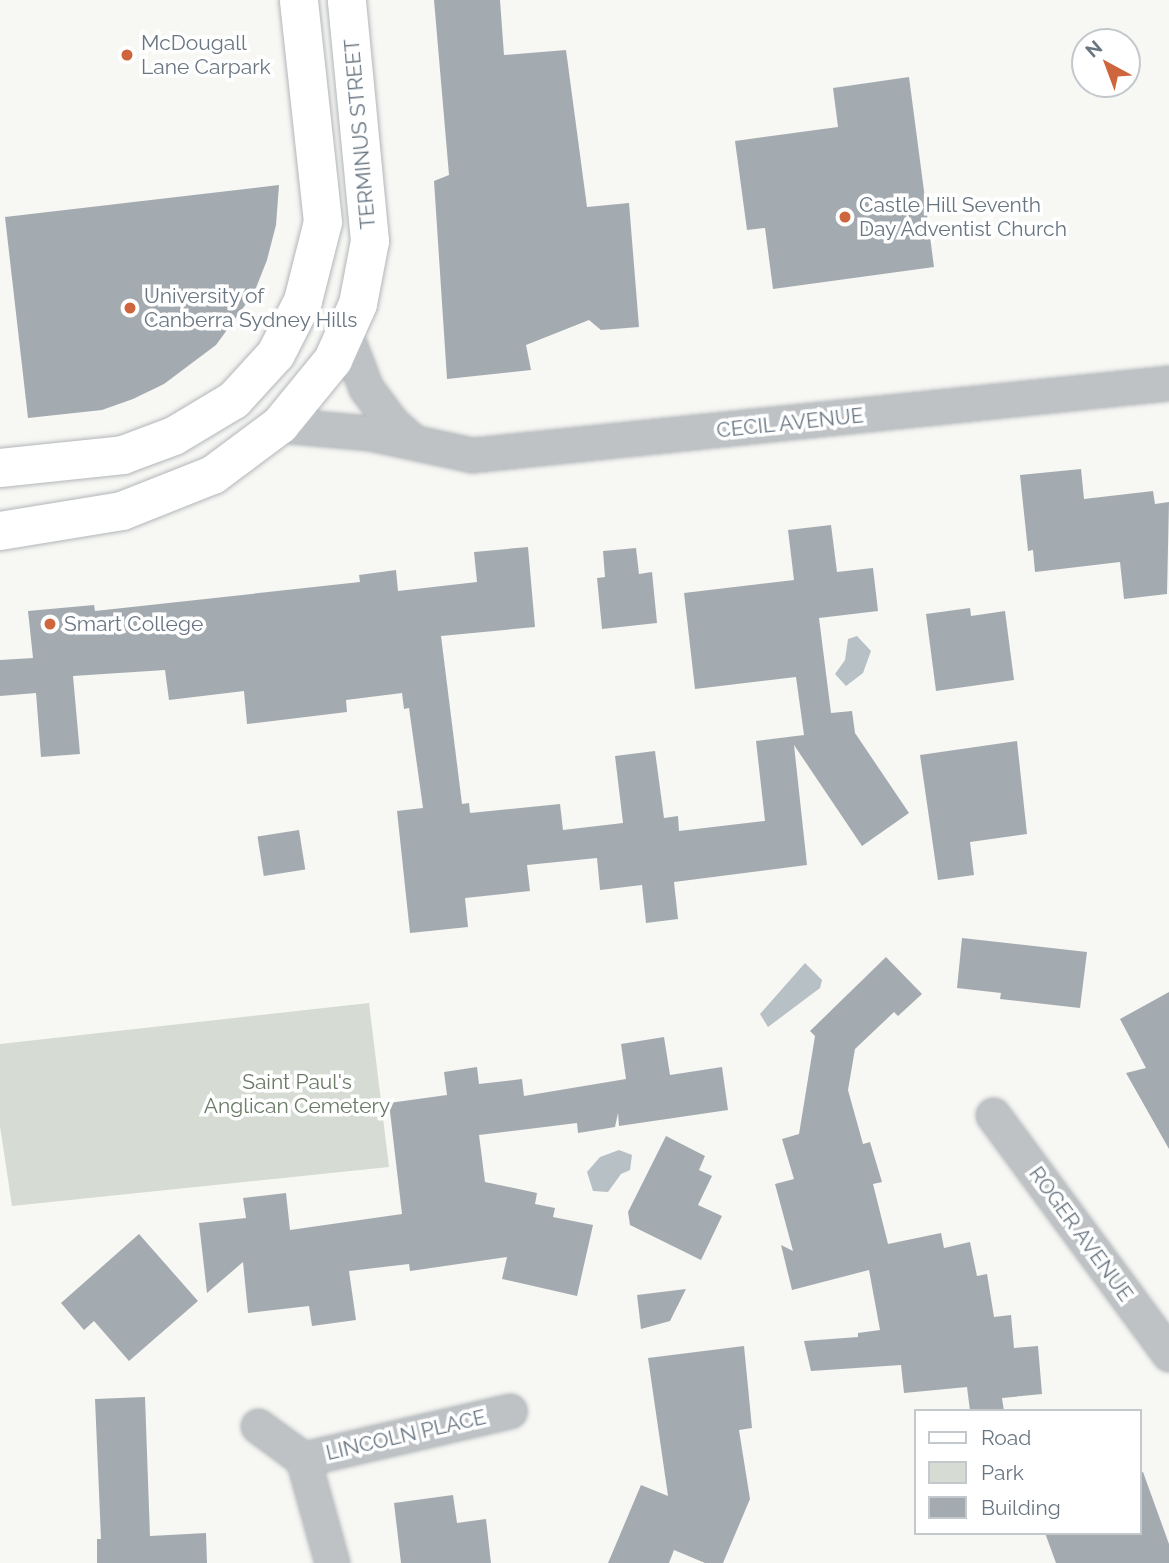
<!DOCTYPE html>
<style>
body{margin:0}
#map{position:relative;width:1169px;height:1563px;overflow:hidden;background:#f7f7f4;font-family:Raleway,sans-serif}
div>[style]{position:absolute}
.green>*{inset:0;background:#d6dbd4}
.water>*{inset:0;background:#b7c0c5}
.building>*{inset:0;background:#a4abb0;transform-origin:0 0}
.roads{filter:drop-shadow(0 0 2px #b2b6b9) drop-shadow(0 0 2px #b2b6b9)}
.street>*{height:33px;margin:-16.5px;padding:0 16.5px;transform-origin:16.5px;border-radius:16.5px;background:#bec2c5}
.primary>*{height:38px;margin:-19px;padding:0 19px;transform-origin:19px;border-radius:19px;background:#fff}
.dots>*{width:19px;height:19px;translate:-50% -50%;box-sizing:border-box;border:4px solid #fff;border-radius:50%}
span{translate:-50% -50%;white-space:nowrap;text-align:center;line-height:1.15;-webkit-text-stroke:7px #fff;paint-order:stroke}
.poi-label{font-size:21px;color:#697682}
.left{translate:0 -50%;text-align:left}
.street-label{font-size:21px;color:#697682}
.park-label{font-size:21px;color:#6a7a67}
.legend{position:absolute;left:914px;top:1409px;width:228px;height:126px;box-sizing:border-box;background:#fff;border:2px solid #c3c8cd;margin:0;padding:9px 12px;list-style:none;font-size:21px;color:#697682}
.legend li{display:flex;align-items:center;gap:14px;height:35px}
.legend b{width:35px;border:2px solid #c3c8cd}
.north{position:absolute;left:1071px;top:28px;width:70px;height:70px;box-sizing:border-box;background:#fff;border:2px solid #c3c8cd;border-radius:50%;rotate:319deg;font-size:19px;font-weight:700;line-height:28px;text-align:center;color:#697682}
.north::after{content:'';display:block;margin:auto;width:24px;height:32px;background:#cf653c;clip-path:polygon(50% 0,100% 100%,50% 72%,0 100%)}
</style>
<div id="map">
<div class="green">
<i style="clip-path:polygon(369px 1003px,389px 1167px,12px 1206px,0 1126px,0 1044px)"></i>
</div>
<div class="water">
<i style="clip-path:polygon(857px 636px,871px 651px,863px 673px,846px 686px,835px 674px,845px 660px,848px 639px)"></i>
<i style="clip-path:polygon(805px 963px,822px 980px,820px 988px,768px 1027px,760px 1014px)"></i>
<i style="clip-path:polygon(619px 1150px,632px 1155px,630px 1170px,621px 1174px,608px 1192px,593px 1191px,587px 1172px,600px 1157px)"></i>
</div>
<div class="building">
<i style="clip-path:polygon(434px 0,500px 0,504px 55px,566px 50px,587px 207px,629px 203px,639px 327px,601px 330px,589px 320px,526px 345px,531px 370px,447px 379px,434px 181px,449px 175px)"></i>
<i style="clip-path:polygon(909px 77px,934px 267px,773px 289px,765px 228px,747px 230px,735px 141px,838px 127px,833px 88px)"></i>
<i style="clip-path:polygon(279px 185px,276px 225px,267px 260px,254px 293px,216px 345px,164px 384px,133px 399px,102px 410px,28px 418px,5px 217px)"></i>
<i style="clip-path:polygon(1081px 469px,1084px 499px,1153px 491px,1155px 504px,1169px 502px,1167px 594px,1124px 599px,1120px 562px,1035px 572px,1033px 550px,1028px 551px,1020px 475px)"></i>
<i style="clip-path:polygon(831px 525px,837px 572px,873px 568px,878px 611px,819px 618px,831px 713px,852px 711px,855px 733px,909px 813px,862px 846px,794px 745px,807px 865px,674px 882px,678px 919px,646px 923px,642px 885px,600px 890px,597px 858px,527px 865px,530px 891px,465px 898px,468px 927px,410px 933px,397px 811px,423px 808px,409px 708px,404px 709px,402px 693px,346px 700px,347px 712px,247px 724px,244px 691px,169px 700px,165px 670px,73px 676px,80px 754px,41px 757px,36px 693px,0 696px,0 660px,33px 658px,28px 611px,94px 605px,95px 611px,360px 582px,359px 575px,396px 570px,398px 591px,477px 582px,474px 552px,528px 547px,535px 627px,441px 636px,462px 804px,469px 803px,470px 813px,560px 804px,563px 830px,623px 823px,615px 756px,655px 751px,664px 818px,678px 816px,679px 831px,765px 821px,756px 741px,804px 735px,796px 677px,695px 689px,684px 593px,794px 580px,788px 530px)"></i>
<i style="clip-path:polygon(636px 548px,639px 574px,652px 572px,657px 623px,602px 629px,597px 578px,605px 577px,603px 551px)"></i>
<i style="clip-path:polygon(970px 608px,971px 616px,1005px 611px,1014px 680px,936px 691px,926px 614px)"></i>
<i style="clip-path:polygon(1017px 741px,1027px 834px,970px 842px,974px 875px,938px 880px,920px 755px)"></i>
<i style="left:299px;top:830px;width:40px;height:42px;rotate:81deg"></i>
<i style="clip-path:polygon(962px 938px,1087px 952px,1080px 1008px,1000px 999px,1001px 993px,957px 988px)"></i>
<i style="clip-path:polygon(886px 957px,922px 994px,898px 1016px,894px 1012px,855px 1049px,848px 1090px,863px 1144px,870px 1142px,882px 1182px,873px 1184px,888px 1244px,941px 1233px,944px 1248px,970px 1242px,977px 1276px,987px 1274px,994px 1317px,1011px 1315px,1014px 1348px,1038px 1346px,1042px 1394px,1002px 1398px,1004px 1411px,970px 1411px,967px 1387px,904px 1393px,901px 1365px,811px 1371px,804px 1341px,858px 1337px,858px 1333px,880px 1330px,869px 1270px,792px 1290px,781px 1245px,793px 1251px,775px 1184px,794px 1179px,782px 1139px,799px 1134px,815px 1036px,810px 1031px)"></i>
<i style="clip-path:polygon(1169px 992px,1169px 1149px,1126px 1073px,1146px 1068px,1120px 1019px)"></i>
<i style="clip-path:polygon(664px 1037px,670px 1075px,722px 1067px,728px 1110px,619px 1126px,618px 1113px,615px 1127px,578px 1133px,577px 1123px,479px 1135px,485px 1182px,537px 1193px,535px 1204px,555px 1208px,553px 1217px,593px 1225px,577px 1296px,502px 1279px,507px 1257px,410px 1271px,409px 1264px,349px 1271px,356px 1320px,312px 1326px,309px 1306px,248px 1313px,243px 1262px,207px 1293px,199px 1223px,246px 1218px,243px 1198px,286px 1193px,290px 1230px,402px 1214px,389px 1103px,447px 1095px,444px 1072px,477px 1067px,479px 1084px,522px 1079px,524px 1096px,626px 1079px,621px 1044px)"></i>
<i style="clip-path:polygon(666px 1136px,705px 1156px,699px 1170px,712px 1176px,698px 1205px,722px 1216px,701px 1260px,630px 1225px,628px 1212px)"></i>
<i style="clip-path:polygon(139px 1234px,198px 1301px,129px 1361px,94px 1321px,84px 1330px,61px 1303px)"></i>
<i style="clip-path:polygon(686px 1289px,670px 1321px,641px 1329px,637px 1295px)"></i>
<i style="clip-path:polygon(744px 1346px,752px 1428px,739px 1430px,750px 1499px,723px 1563px,705px 1563px,674px 1550px,669px 1563px,608px 1563px,641px 1485px,668px 1496px,648px 1358px)"></i>
<i style="clip-path:polygon(145px 1397px,150px 1536px,206px 1533px,207px 1563px,97px 1563px,97px 1539px,101px 1539px,95px 1399px)"></i>
<i style="clip-path:polygon(1143px 1472px,1169px 1544px,1169px 1563px,1056px 1563px,1045px 1533px,1139px 1533px,1139px 1473px)"></i>
<i style="clip-path:polygon(453px 1495px,457px 1523px,486px 1519px,491px 1563px,401px 1563px,394px 1503px)"></i>
</div>
<div class="roads">
<div class="street">
<i style="left:346px;top:336px;width:56px;rotate:69deg"></i>
<i style="left:366px;top:388px;width:44px;rotate:53.4deg"></i>
<i style="left:392px;top:423px;width:27px;rotate:42deg"></i>
<i style="left:280px;top:425px;width:90px;rotate:5.1deg"></i>
<i style="left:370px;top:433px;width:104px;rotate:12.2deg"></i>
<i style="left:472px;top:455px;width:701px;rotate:-5.9deg"></i>
<i style="left:993px;top:1115px;width:297px;rotate:53.6deg"></i>
<i style="left:258px;top:1426px;width:56px;rotate:36.3deg"></i>
<i style="left:303px;top:1459px;width:108px;rotate:74.4deg"></i>
<i style="left:303px;top:1459px;width:212px;rotate:-13.1deg"></i>
</div>
<div class="primary">
<i style="left:0;top:468px;width:124px;rotate:-6deg"></i>
<i style="left:123px;top:455px;width:54px;rotate:-20.4deg"></i>
<i style="left:174px;top:436px;width:70px;rotate:-31deg"></i>
<i style="left:234px;top:400px;width:62px;rotate:-47.6deg"></i>
<i style="left:276px;top:354px;width:59px;rotate:-63deg"></i>
<i style="left:303px;top:301px;width:81px;rotate:-75.8deg"></i>
<i style="left:323px;top:222px;width:223px;rotate:-96.2deg"></i>
<i style="left:0;top:531px;width:124px;rotate:-9.3deg"></i>
<i style="left:122px;top:511px;width:98px;rotate:-21.6deg"></i>
<i style="left:213px;top:475px;width:84px;rotate:-36.7deg"></i>
<i style="left:280px;top:425px;width:84px;rotate:-50.8deg"></i>
<i style="left:333px;top:360px;width:61px;rotate:-65.9deg"></i>
<i style="left:358px;top:304px;width:64px;rotate:-79.2deg"></i>
<i style="left:370px;top:241px;width:242px;rotate:-95.5deg"></i>
</div>
</div>
<div class="dots">
<i style="left:127px;top:55px;background:#cf653c"></i>
<i style="left:845px;top:217px;background:#cf653c"></i>
<i style="left:130px;top:308px;background:#cf653c"></i>
<i style="left:50px;top:624px;background:#cf653c"></i>
</div>
<div class="poi-label">
<span class="left" style="left:141px;top:55px">McDougall<br>Lane Carpark</span>
<span class="left" style="left:859px;top:217px">Castle Hill Seventh<br>Day Adventist Church</span>
<span class="left" style="left:144px;top:308px">University of<br>Canberra Sydney Hills</span>
<span class="left" style="left:64px;top:624px">Smart College</span>
</div>
<div class="street-label">
<span style="left:360px;top:134px;rotate:-95deg">TERMINUS STREET</span>
<span style="left:790px;top:423px;rotate:-6deg">CECIL AVENUE</span>
<span style="left:1081px;top:1234px;rotate:54deg">ROGER AVENUE</span>
<span style="left:406px;top:1435px;rotate:-13deg">LINCOLN PLACE</span>
</div>
<div class="park-label">
<span style="left:297px;top:1094px">Saint Paul's<br>Anglican Cemetery</span>
</div>
<ul class="legend">
<li><b style="height:9px;background:#fff"></b>Road</li>
<li><b style="height:19px;background:#d6dbd4"></b>Park</li>
<li><b style="height:19px;background:#a4abb0"></b>Building</li>
</ul>
<div class="north">N</div>
</div>
